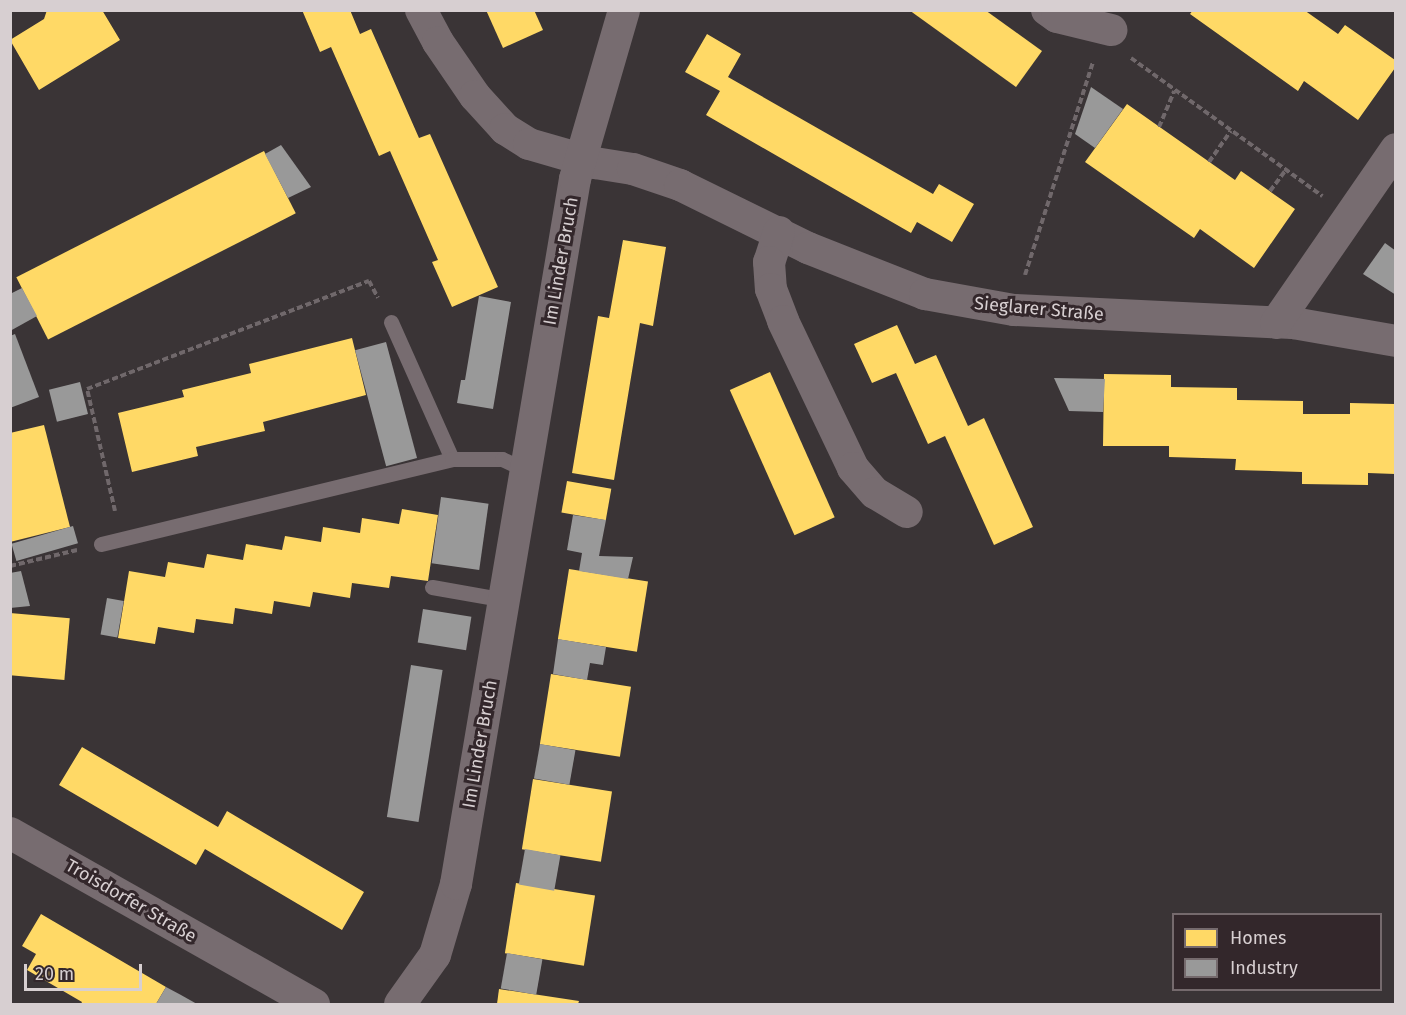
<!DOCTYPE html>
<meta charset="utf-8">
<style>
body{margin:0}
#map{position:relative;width:1406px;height:1015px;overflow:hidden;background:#3a3436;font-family:"Fira Sans",sans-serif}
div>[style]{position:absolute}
.homes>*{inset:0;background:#ffd966;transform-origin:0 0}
.industry>*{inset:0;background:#999;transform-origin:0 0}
.path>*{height:4px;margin-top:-2px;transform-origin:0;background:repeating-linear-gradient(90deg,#70686b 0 6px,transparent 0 9px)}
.lane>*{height:15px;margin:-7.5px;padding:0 7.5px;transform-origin:7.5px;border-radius:7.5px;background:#776c70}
.street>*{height:32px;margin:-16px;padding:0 16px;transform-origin:16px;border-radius:16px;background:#776c70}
span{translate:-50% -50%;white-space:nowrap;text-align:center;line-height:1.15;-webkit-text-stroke:6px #33272b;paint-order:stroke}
.street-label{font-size:18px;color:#d7cfd1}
.frame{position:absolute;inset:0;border:12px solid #d7cfd1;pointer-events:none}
.legend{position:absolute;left:1172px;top:913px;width:210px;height:78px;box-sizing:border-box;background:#33272b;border:2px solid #756a6d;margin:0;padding:8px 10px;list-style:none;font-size:18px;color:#d7cfd1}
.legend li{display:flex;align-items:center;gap:12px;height:30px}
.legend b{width:30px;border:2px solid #756a6d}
.scale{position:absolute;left:24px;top:964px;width:118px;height:27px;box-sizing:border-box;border:3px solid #d7cfd1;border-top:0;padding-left:8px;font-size:18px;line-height:21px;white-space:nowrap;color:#d7cfd1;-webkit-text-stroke:4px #33272b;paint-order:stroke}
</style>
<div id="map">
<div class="homes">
<i style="clip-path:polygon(47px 10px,102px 10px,120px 40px,39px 90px,10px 40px,44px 19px)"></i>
<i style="clip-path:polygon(302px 10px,350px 10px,360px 34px,371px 29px,419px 138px,430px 134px,498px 287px,452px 307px,432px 262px,438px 260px,390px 151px,379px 156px,331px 47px,320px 52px)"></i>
<i style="clip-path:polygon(486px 10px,534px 10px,543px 30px,503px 48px)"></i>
<i style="clip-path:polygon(909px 10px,985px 10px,1042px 51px,1016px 87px)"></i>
<i style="clip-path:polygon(1193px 10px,1304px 10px,1338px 34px,1345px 25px,1395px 60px,1395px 68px,1358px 120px,1304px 81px,1298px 91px,1190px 14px)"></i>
<i style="clip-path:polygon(707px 34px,741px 54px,728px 77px,933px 194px,939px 184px,974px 204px,952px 242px,917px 222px,911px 233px,706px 115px,720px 91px,685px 72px)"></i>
<i style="clip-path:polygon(1127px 104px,1235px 180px,1241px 171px,1295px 209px,1254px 268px,1200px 229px,1194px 238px,1085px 162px)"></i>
<i style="left:264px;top:151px;width:70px;height:278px;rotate:63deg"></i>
<i style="clip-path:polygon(623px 240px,666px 247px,653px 326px,640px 323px,614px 480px,572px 473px,598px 316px,609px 318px)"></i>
<i style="clip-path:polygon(897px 325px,915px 364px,936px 355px,968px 426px,984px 418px,1033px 527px,994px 545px,945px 436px,928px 444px,896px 373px,872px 383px,854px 344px)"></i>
<i style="clip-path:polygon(352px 338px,366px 395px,263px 422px,265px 431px,196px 447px,198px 456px,132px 472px,118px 413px,184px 397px,182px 390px,251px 373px,249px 364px)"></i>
<i style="left:770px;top:372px;width:159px;height:44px;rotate:66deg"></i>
<i style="clip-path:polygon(1104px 374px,1171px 375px,1171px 387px,1237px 388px,1237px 400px,1303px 401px,1303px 414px,1350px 414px,1350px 403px,1395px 404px,1395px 474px,1368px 473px,1368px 485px,1302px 484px,1302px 472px,1235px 470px,1236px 459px,1169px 457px,1169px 446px,1103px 446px)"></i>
<i style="clip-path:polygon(44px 425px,70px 527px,10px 542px,10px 433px)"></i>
<i style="left:567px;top:481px;width:45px;height:32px;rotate:10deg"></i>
<i style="clip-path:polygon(402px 509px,438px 515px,428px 581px,391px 576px,389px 588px,352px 583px,350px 598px,313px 592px,310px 607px,274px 601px,272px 614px,235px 608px,233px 624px,196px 619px,194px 633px,158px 627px,155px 644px,118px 638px,129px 571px,165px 577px,168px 562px,204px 568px,207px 554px,243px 560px,246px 544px,282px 550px,285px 536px,321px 542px,323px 527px,360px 533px,362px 518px,399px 524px)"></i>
<i style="left:569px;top:569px;width:80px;height:71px;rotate:9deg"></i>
<i style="left:10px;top:613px;width:60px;height:62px;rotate:5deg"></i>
<i style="left:551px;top:674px;width:81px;height:71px;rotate:9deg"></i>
<i style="clip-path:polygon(82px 747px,218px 827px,227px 811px,364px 892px,342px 930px,205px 849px,196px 865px,59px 785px)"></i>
<i style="left:533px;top:779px;width:80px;height:71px;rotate:9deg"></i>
<i style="left:516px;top:883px;width:80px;height:71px;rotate:9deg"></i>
<i style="clip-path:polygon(41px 914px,166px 987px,156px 1004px,81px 1004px,82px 1002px,27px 970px,36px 954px,22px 946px)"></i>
<i style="clip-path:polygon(499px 989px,579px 1001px,578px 1004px,497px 1004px)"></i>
</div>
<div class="industry">
<i style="clip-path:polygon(1091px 87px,1123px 109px,1095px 148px,1075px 134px)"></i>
<i style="clip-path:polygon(281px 145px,311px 187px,288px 198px,265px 154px)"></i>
<i style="clip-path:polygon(1385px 243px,1396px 251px,1396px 295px,1363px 274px)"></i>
<i style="clip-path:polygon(22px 288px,37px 316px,10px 331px,10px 294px)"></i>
<i style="clip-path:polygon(479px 296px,511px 302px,493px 409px,457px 403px,461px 380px,465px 380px)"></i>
<i style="clip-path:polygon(15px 334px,39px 397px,10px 408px,10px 336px)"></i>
<i style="left:386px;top:342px;width:120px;height:32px;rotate:75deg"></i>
<i style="clip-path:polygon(1054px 378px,1105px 379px,1103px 412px,1069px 411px)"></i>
<i style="left:80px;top:382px;width:33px;height:32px;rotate:76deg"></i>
<i style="left:441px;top:497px;width:48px;height:67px;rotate:8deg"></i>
<i style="clip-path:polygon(573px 515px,606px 520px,599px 556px,633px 557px,628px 579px,579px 571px,582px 553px,567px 550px)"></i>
<i style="left:73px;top:526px;width:18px;height:64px;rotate:74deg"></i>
<i style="clip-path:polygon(21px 571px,30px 606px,10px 608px,10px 573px)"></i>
<i style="left:107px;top:598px;width:17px;height:37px;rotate:10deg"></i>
<i style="left:423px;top:609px;width:49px;height:34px;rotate:9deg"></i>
<i style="clip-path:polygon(558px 639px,606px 647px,603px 665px,590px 663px,587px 680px,553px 674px)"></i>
<i style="left:411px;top:665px;width:32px;height:154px;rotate:9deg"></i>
<i style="left:540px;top:744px;width:36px;height:35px;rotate:10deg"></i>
<i style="left:525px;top:849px;width:36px;height:36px;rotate:10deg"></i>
<i style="left:507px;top:953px;width:36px;height:36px;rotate:10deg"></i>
<i style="clip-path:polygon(166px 987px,181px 995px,197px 1004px,156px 1004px)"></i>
</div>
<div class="path">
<i style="left:1131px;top:58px;width:236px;rotate:35.8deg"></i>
<i style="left:1159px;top:127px;width:39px;rotate:-67deg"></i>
<i style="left:1209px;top:162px;width:38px;rotate:-55deg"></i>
<i style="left:1270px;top:191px;width:25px;rotate:-53deg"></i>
<i style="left:1025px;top:275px;width:224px;rotate:-72.3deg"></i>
<i style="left:115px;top:511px;width:125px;rotate:-102.9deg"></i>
<i style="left:87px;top:389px;width:302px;rotate:-21deg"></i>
<i style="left:369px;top:281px;width:19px;rotate:62deg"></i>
<i style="left:10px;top:566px;width:69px;rotate:-13.4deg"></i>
</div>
<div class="lane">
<i style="left:391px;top:322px;width:150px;rotate:66deg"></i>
<i style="left:101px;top:544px;width:361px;rotate:-13.6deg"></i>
<i style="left:452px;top:459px;width:50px"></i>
<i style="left:502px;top:459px;width:26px;rotate:25deg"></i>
<i style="left:432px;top:587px;width:74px;rotate:10.1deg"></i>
</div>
<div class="street">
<i style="left:421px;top:10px;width:36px;rotate:62deg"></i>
<i style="left:438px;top:42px;width:65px;rotate:55.6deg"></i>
<i style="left:475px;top:96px;width:45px;rotate:47.7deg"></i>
<i style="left:505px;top:129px;width:28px;rotate:32deg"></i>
<i style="left:529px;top:144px;width:69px;rotate:16.1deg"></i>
<i style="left:595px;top:163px;width:38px;rotate:9deg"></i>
<i style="left:633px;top:169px;width:50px;rotate:18.8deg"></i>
<i style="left:680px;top:185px;width:143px;rotate:26.2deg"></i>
<i style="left:808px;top:248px;width:126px;rotate:21.5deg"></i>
<i style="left:925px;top:294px;width:90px;rotate:10.2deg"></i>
<i style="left:1014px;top:310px;width:279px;rotate:2.7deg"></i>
<i style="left:1293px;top:323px;width:105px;rotate:9.9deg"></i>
<i style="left:1047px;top:10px;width:12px;rotate:35deg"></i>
<i style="left:1057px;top:17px;width:56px;rotate:13.5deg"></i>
<i style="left:779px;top:232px;width:32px;rotate:108deg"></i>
<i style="left:769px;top:262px;width:27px;rotate:86deg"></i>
<i style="left:771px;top:289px;width:34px;rotate:69deg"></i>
<i style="left:783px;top:321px;width:163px;rotate:64.5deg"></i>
<i style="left:853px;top:468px;width:33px;rotate:49deg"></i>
<i style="left:875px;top:493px;width:37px;rotate:31deg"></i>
<i style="left:1276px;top:323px;width:211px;rotate:-55.4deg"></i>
<i style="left:10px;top:833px;width:349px;rotate:29.4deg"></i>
<i style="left:400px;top:1004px;width:60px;rotate:-54.5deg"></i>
<i style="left:435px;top:955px;width:74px;rotate:-73.5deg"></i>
<i style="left:456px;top:884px;width:715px;rotate:-80.42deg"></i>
<i style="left:575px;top:179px;width:176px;rotate:-73.8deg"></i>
</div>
<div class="street-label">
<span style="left:561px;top:261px;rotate:-80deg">Im Linder Bruch</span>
<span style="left:1039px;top:309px;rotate:5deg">Sieglarer Straße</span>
<span style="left:480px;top:744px;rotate:-80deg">Im Linder Bruch</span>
<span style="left:131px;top:901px;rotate:30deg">Troisdorfer Straße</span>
</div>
<div class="frame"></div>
<ul class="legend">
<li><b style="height:16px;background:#ffd966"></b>Homes</li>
<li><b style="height:16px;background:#999"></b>Industry</li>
</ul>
<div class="scale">20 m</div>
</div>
